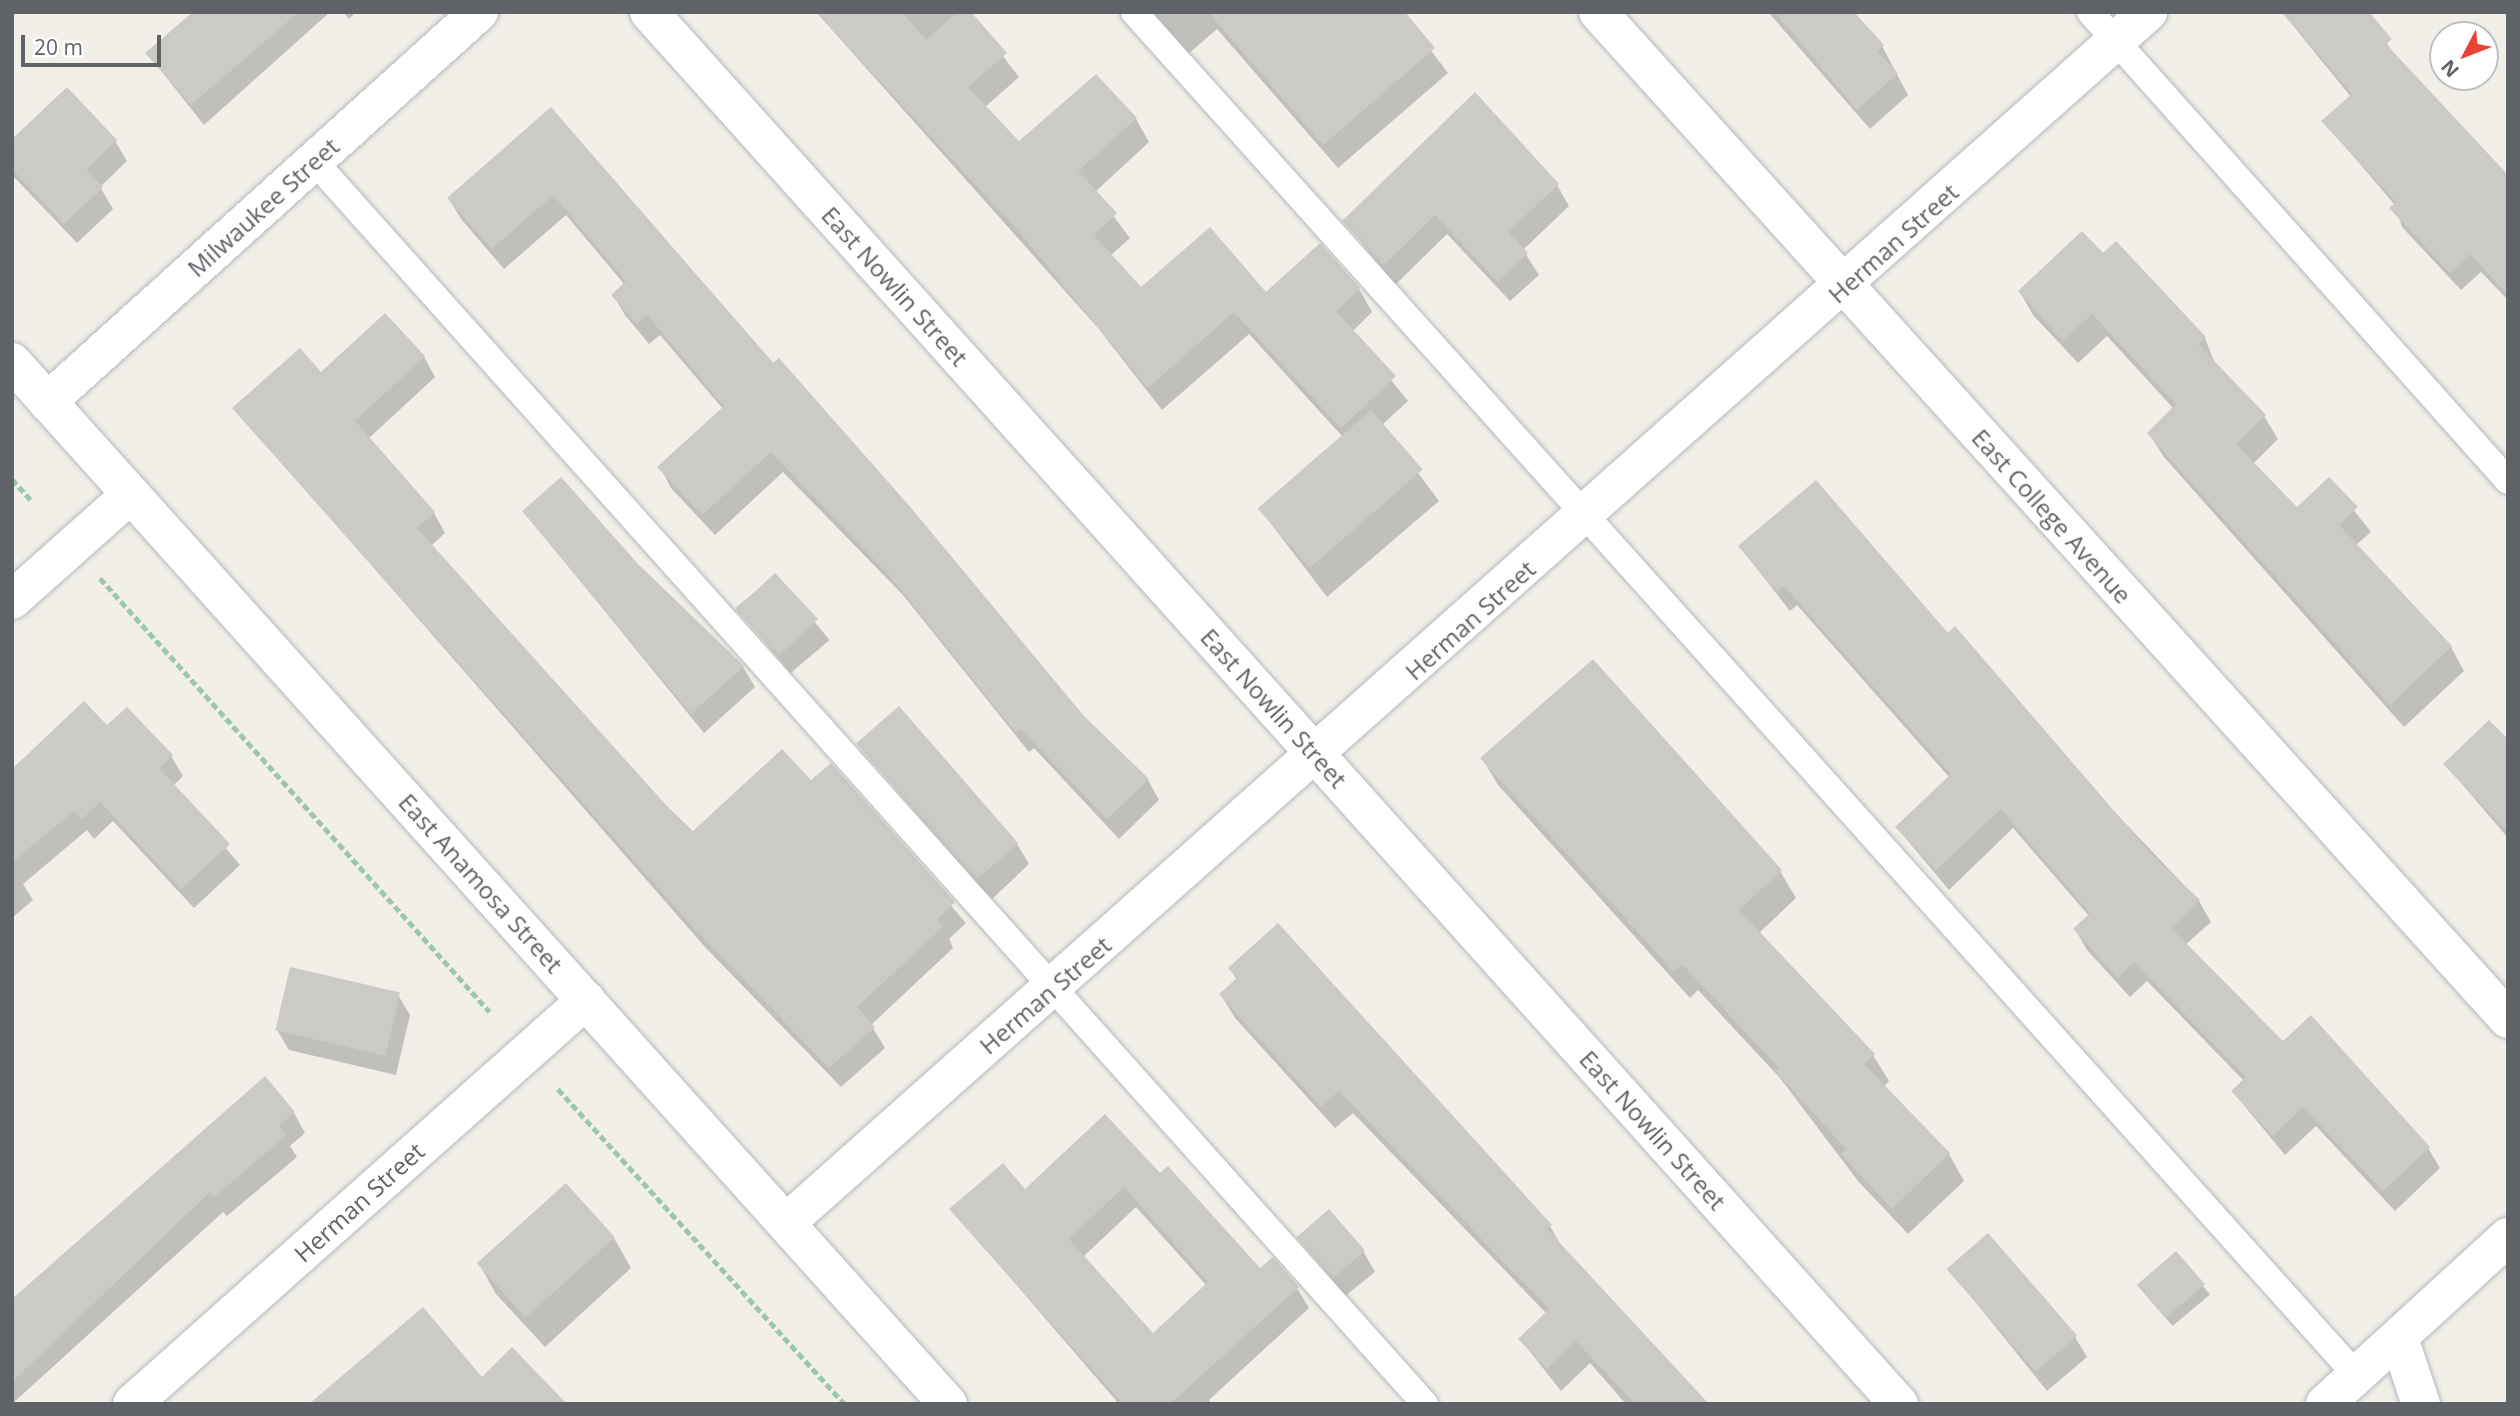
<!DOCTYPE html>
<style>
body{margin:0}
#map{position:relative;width:2520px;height:1416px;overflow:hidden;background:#f1efe8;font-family:"Open Sans",sans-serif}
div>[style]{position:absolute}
.shadow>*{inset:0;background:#0003;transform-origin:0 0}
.building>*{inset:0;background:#cccac5;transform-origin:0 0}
.path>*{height:4.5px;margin-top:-2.25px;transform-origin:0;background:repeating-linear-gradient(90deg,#9cc7a9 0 7px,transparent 0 10.5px)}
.roads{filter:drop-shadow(0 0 2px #b5b8bc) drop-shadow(0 0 2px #b5b8bc)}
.service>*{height:26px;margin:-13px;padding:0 13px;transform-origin:13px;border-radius:13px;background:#fff}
.minor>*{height:38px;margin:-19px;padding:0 19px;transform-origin:19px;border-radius:19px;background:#fff}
.tertiary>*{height:38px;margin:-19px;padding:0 19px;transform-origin:19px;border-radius:19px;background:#fff}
.secondary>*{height:38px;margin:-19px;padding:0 19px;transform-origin:19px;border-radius:19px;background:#fff}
span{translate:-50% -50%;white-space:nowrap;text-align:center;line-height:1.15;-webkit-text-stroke:5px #fff;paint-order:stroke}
.street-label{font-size:24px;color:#5f6368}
.frame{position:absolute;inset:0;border:14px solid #5f6368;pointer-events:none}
.north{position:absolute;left:2429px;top:21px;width:70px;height:70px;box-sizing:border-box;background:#fff;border:2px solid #bfc1c3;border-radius:50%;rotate:228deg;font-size:19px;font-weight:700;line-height:28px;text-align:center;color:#5f6368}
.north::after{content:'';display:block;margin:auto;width:24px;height:32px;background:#ea4335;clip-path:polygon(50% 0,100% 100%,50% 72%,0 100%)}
.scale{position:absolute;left:21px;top:35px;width:140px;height:32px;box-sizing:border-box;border:4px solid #5f6368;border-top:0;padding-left:9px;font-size:21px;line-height:24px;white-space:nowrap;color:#5f6368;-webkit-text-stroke:5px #fff;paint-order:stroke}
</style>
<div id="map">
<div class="shadow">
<i style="clip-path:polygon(196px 12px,330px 12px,204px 125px,147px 53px)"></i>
<i style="clip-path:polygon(343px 12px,356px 12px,349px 19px)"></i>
<i style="clip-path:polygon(816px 12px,969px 12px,1019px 77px,985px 107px,1019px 143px,1136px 119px,1149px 142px,1095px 192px,1130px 238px,1110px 256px,1141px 290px,1266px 294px,1359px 289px,1372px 312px,1352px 332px,1408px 401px,1382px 425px,1439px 501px,1327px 597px,1259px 508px,1342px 436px,1249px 334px,1162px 410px,1098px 328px)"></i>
<i style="clip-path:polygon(1140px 12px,1402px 12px,1448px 73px,1338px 168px,1217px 29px,1187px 55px)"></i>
<i style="clip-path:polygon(1768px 12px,1852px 12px,1882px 46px,1908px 95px,1870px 129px)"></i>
<i style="clip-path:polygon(2282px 12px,2367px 12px,2398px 61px,2508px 177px,2508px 300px,2481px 272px,2461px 290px,2402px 227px,2395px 205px,2324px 122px,2351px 97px)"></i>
<i style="clip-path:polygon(551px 109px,1083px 717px,1148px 780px,1159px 800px,1119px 839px,1034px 748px,1029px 752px,903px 595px,783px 472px,715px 535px,671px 488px,660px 467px,723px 409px,660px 335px,649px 344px,625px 315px,613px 295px,625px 285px,566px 215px,504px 269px,461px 219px,449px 199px)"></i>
<i style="clip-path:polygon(12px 141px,115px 141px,127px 161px,100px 187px,113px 209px,77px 243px,12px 175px)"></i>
<i style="clip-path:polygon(1557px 185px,1569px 206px,1523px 250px,1539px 275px,1510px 301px,1447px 234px,1395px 285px,1345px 221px)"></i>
<i style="clip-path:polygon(2103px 256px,2205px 338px,2215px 364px,2264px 416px,2278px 439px,2253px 464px,2297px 510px,2329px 479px,2371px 532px,2356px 545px,2451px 647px,2464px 671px,2404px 727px,2163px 456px,2149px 433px,2174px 409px,2107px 336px,2078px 363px,2033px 315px,2020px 292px)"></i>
<i style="clip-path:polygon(424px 357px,435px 377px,368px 439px,434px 513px,445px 533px,431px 546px,665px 806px,693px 833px,811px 783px,831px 766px,966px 923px,949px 939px,953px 948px,871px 1025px,885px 1048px,841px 1087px,705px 947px,234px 408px,321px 375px)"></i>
<i style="clip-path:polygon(524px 512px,637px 566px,743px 667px,755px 687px,704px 733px)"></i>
<i style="clip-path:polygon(1740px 547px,1948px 636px,2199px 901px,2211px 922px,2185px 945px,2283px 1043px,2428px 1148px,2440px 1168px,2395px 1211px,2316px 1126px,2285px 1155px,2233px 1092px,2244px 1081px,2147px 981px,2130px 997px,2087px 950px,2075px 929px,2089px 916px,2013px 828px,1949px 890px,1897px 828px,1949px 777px,1797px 605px,1790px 611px)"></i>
<i style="left:775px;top:575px;width:85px;height:51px;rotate:50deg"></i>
<i style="clip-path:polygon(107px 728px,171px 756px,183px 776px,173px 786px,240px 865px,194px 908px,113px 821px,94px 839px,87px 830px,23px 884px,33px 900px,12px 918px,12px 779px)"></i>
<i style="clip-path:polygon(2508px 742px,2508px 838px,2445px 764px)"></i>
<i style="clip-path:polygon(857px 743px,1017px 844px,1029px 864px,991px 900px)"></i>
<i style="clip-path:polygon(1482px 758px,1780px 871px,1796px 898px,1759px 933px,1873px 1055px,1889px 1081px,1884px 1086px,1949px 1154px,1964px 1181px,1908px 1234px,1858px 1181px,1780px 1078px,1698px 990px,1690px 998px,1498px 785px)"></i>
<i style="clip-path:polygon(1230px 969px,1550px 1226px,1563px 1249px,1706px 1404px,1626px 1404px,1590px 1363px,1561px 1391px,1520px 1339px,1546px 1313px,1353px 1113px,1335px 1128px,1235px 1018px,1221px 995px,1237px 980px)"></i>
<i style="clip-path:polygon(398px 995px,410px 1015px,396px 1075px,289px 1050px,277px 1030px)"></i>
<i style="clip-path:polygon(294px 1113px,305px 1133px,290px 1146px,297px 1157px,227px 1216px,223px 1212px,12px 1404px,12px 1304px)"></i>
<i style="clip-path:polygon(evenodd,1160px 1175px,1260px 1270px,1297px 1288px,1309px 1308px,1209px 1400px,1212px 1404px,1119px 1404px,951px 1209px,1025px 1192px,1160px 1175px,1136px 1207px,1207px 1286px,1153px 1336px,1083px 1257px,1136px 1207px)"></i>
<i style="clip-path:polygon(1299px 1237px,1363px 1251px,1375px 1272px,1345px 1296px)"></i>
<i style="clip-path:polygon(614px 1238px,631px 1268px,545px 1347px,496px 1294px,479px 1264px)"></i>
<i style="left:2176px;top:1254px;width:53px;height:49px;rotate:50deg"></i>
<i style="clip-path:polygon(1949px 1269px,2075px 1337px,2087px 1357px,2047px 1391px)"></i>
</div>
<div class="building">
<i style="clip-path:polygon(193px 12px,299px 12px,191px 105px,145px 53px)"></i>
<i style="clip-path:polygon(816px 12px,902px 12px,926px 40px,957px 12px,971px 12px,1007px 53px,968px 87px,1019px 141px,1096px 74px,1137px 118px,1078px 171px,1117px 213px,1094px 235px,1141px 287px,1210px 227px,1266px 292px,1320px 243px,1360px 288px,1336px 311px,1396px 376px,1341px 428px,1234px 312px,1148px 388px,1020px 233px)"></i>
<i style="clip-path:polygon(1208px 12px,1405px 12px,1435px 48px,1323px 145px)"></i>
<i style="clip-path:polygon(1775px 12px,1854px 12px,1884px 45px,1877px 51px,1898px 73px,1857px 110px)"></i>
<i style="clip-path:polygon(2282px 12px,2369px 12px,2392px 39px,2386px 44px,2508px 175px,2508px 295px,2470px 254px,2450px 273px,2389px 208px,2396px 202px,2321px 121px,2352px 94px)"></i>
<i style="clip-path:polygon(67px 87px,117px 140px,86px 170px,103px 187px,64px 224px,12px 169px,12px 139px)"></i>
<i style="clip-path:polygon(1475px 92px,1559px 184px,1508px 232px,1528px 253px,1498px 282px,1435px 215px,1383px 266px,1342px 221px)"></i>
<i style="clip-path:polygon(551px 107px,773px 363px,779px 358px,912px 509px,1084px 716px,1149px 779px,1107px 819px,1021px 729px,1016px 733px,889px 575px,771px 452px,702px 515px,657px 467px,724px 406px,647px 315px,637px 324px,611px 295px,626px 281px,553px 195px,492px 249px,447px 198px)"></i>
<i style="clip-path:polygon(2082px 231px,2103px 253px,2116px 241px,2206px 337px,2198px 344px,2266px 415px,2236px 444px,2297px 507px,2329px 477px,2358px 507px,2339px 525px,2452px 646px,2390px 705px,2147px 433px,2176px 404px,2092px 314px,2063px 341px,2018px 291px)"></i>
<i style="clip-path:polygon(385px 313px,425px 356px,355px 421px,435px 512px,417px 528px,666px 805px,693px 831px,782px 749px,811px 780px,831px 763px,955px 902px,937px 920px,943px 927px,857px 1007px,875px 1027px,829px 1068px,692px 926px,232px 408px,300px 348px,321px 372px)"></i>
<i style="left:1371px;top:410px;width:79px;height:150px;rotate:49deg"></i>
<i style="clip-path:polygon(561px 477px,638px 564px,744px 666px,691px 714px,522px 511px)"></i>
<i style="clip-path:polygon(1816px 480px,1948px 633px,1955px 626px,2152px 855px,2200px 900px,2171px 928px,2283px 1041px,2311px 1015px,2430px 1147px,2383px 1191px,2303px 1107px,2273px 1136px,2231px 1091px,2246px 1077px,2134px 962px,2118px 978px,2073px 929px,2090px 913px,2001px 809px,1936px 870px,1895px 827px,1951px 774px,1784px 586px,1777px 592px,1738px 546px)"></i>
<i style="left:775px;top:573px;width:63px;height:54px;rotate:47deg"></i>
<i style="clip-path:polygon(1593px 659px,1782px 870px,1739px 910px,1875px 1054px,1864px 1064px,1950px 1153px,1892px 1209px,1841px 1154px,1846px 1149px,1775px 1071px,1779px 1068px,1682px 964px,1674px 972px,1480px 758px)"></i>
<i style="clip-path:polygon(84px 701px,107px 725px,127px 707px,173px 755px,159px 768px,230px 844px,181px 889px,100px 802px,82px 819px,74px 811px,12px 862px,12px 769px)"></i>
<i style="left:899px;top:706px;width:182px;height:57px;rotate:49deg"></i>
<i style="clip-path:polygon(2489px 720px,2508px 739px,2508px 832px,2443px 764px)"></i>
<i style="clip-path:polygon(1278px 923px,1552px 1225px,1547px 1229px,1709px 1404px,1635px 1404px,1576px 1341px,1547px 1369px,1518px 1339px,1549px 1309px,1339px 1091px,1321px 1107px,1219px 994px,1237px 978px,1228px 968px)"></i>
<i style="left:290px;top:967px;width:113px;height:65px;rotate:13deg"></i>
<i style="clip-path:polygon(265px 1076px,295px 1112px,279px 1126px,286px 1136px,214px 1197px,210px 1192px,12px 1382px,12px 1299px)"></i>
<i style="clip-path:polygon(evenodd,1105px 1114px,1160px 1173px,1168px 1166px,1260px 1268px,1273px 1257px,1299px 1287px,1170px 1404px,1123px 1404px,949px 1209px,1003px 1163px,1025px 1189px,1105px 1114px,1124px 1187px,1208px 1282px,1153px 1333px,1069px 1239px,1124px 1187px)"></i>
<i style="left:566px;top:1183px;width:73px;height:120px;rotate:48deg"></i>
<i style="left:1329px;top:1209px;width:55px;height:43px;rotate:49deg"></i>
<i style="left:1988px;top:1233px;width:136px;height:55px;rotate:49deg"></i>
<i style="left:2176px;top:1251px;width:44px;height:52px;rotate:49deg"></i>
<i style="clip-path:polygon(423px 1307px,482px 1377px,512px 1347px,567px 1404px,309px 1404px)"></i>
</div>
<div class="path">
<i style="left:12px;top:479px;width:30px;rotate:48deg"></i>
<i style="left:100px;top:578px;width:583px;rotate:48.06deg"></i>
<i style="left:558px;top:1089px;width:426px;rotate:47.7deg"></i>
</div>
<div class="roads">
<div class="service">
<i style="left:1134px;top:12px;width:1832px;rotate:48.12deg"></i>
<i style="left:2090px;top:12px;width:628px;rotate:48.29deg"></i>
<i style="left:314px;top:161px;width:1667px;rotate:48.21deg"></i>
</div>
<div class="minor">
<i style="left:649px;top:12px;width:1871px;rotate:48.08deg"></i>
<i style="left:1598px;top:12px;width:1357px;rotate:47.9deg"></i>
<i style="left:47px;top:402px;width:582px;rotate:-42.08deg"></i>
<i style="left:12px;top:600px;width:159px;rotate:-41.7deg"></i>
<i style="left:786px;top:1223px;width:1823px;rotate:-41.64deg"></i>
<i style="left:2399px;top:1338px;width:70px;rotate:71.6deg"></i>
<i style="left:132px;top:1404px;width:608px;rotate:-41.66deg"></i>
</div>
<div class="tertiary">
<i style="left:2325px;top:1404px;width:248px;rotate:-42.4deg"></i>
</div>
<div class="secondary">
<i style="left:12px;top:362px;width:1401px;rotate:48.07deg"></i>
</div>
</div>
<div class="street-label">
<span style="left:263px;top:207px;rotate:-42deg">Milwaukee Street</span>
<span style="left:1893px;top:243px;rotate:-42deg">Herman Street</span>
<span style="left:895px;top:286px;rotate:48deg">East Nowlin Street</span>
<span style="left:2052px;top:516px;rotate:48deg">East College Avenue</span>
<span style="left:1470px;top:620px;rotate:-42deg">Herman Street</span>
<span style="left:1274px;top:708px;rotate:48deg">East Nowlin Street</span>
<span style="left:481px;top:883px;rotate:48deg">East Anamosa Street</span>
<span style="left:1045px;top:995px;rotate:-41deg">Herman Street</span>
<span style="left:1653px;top:1130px;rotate:48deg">East Nowlin Street</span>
<span style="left:359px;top:1202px;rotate:-42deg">Herman Street</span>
</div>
<div class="frame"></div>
<div class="north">N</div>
<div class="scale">20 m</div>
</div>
